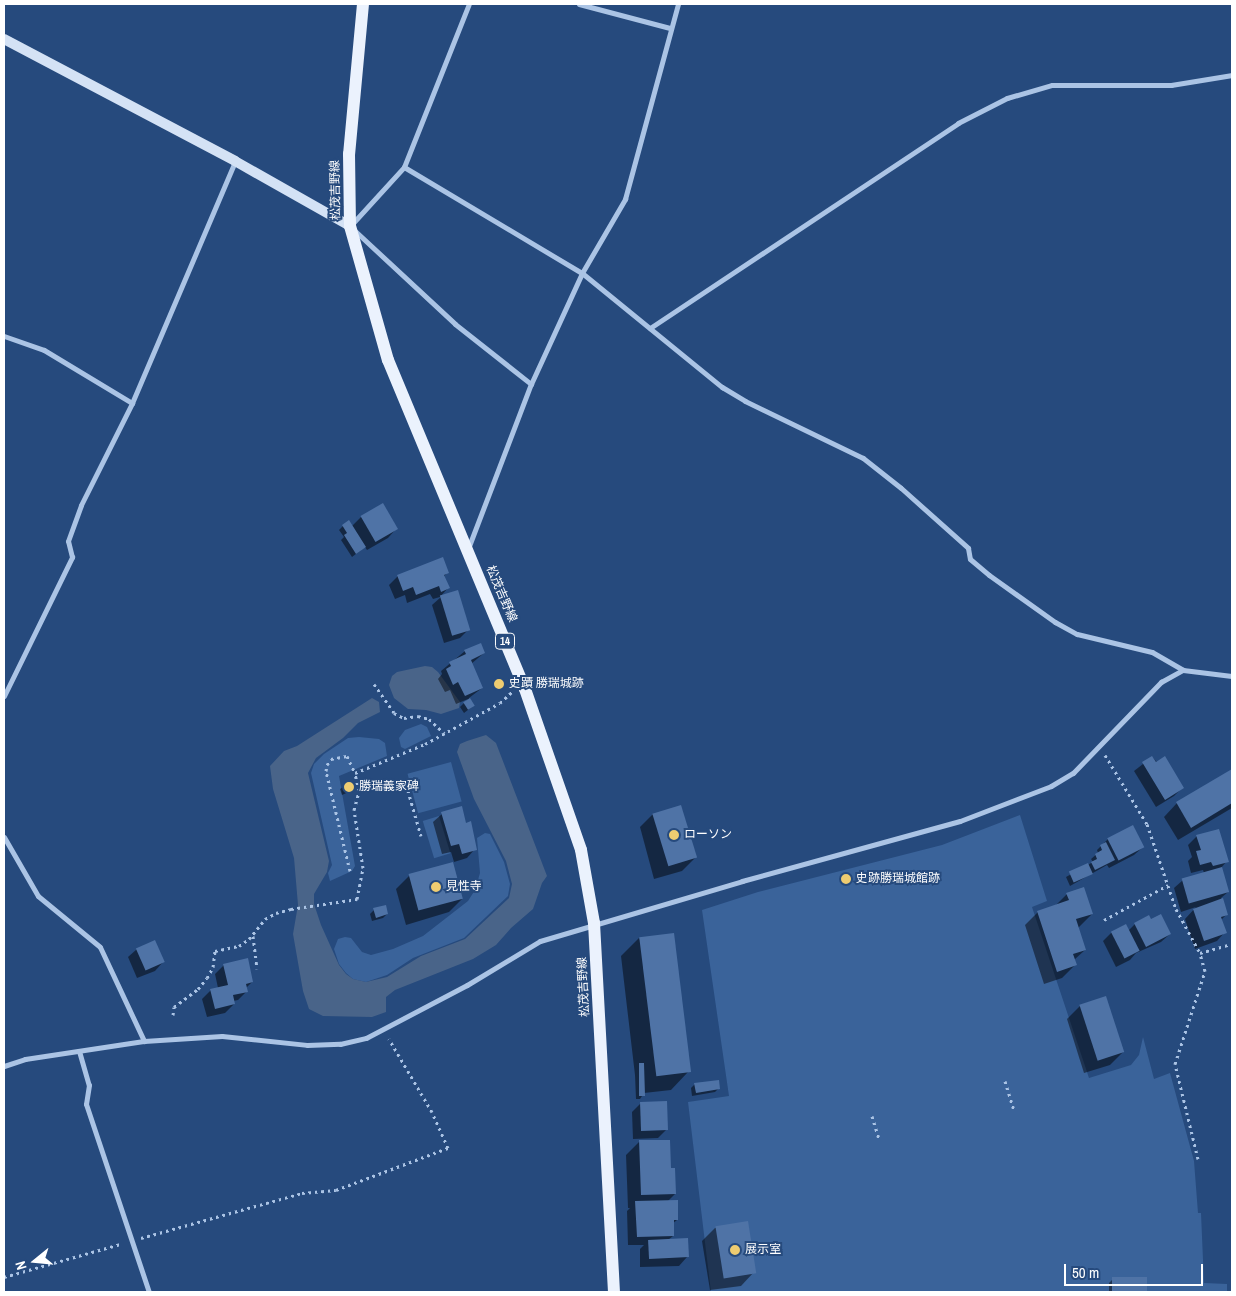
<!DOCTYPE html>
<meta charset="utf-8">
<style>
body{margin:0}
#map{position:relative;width:1236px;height:1296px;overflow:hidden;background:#264a7d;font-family:"Archivo Narrow","Noto Sans JP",sans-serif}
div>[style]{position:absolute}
.green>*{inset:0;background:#3a639a;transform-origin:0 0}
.water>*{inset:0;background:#496489}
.shadow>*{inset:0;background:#0007}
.building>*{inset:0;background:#4f73a6;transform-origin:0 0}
.path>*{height:3px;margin-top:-1.5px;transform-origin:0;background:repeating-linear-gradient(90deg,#abc4e5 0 2.5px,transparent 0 6.5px)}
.street>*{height:5px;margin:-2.5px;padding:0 2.5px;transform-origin:2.5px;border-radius:2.5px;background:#abc4e5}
.secondary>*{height:10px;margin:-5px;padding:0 5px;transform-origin:5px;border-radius:5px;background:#d4e2f5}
.primary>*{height:12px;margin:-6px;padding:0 6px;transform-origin:6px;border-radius:6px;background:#ebf2fd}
.dots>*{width:14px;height:14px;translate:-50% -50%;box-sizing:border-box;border:2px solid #264a7d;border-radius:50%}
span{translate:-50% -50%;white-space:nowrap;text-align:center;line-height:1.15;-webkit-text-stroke:4px #264a7d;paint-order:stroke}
.shield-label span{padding:1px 4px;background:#264a7d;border:1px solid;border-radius:4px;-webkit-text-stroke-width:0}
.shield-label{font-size:11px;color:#fff;font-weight:700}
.street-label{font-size:12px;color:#fff}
.poi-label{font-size:12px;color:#fff}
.left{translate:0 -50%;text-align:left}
.frame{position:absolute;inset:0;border:5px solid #fff;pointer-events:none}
.north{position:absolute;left:10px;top:1236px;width:50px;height:50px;-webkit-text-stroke:4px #264a7d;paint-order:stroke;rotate:253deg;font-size:14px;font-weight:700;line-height:20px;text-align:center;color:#fff}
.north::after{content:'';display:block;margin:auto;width:18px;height:22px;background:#fff;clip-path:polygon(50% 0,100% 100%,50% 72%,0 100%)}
.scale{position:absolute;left:1064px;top:1264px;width:139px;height:22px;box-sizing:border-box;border:2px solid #fff;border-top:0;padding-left:6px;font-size:15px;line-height:18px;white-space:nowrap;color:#fff;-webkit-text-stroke:4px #264a7d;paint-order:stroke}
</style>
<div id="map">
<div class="green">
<i style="clip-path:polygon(421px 724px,427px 727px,431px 736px,405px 749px,401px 747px,399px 738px,405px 730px)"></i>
<i style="clip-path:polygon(359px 737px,379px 739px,385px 743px,387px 756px,339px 776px,355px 866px,352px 871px,330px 881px,328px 873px,332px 865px,311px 773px,314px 764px,324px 754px,348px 738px)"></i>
<i style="left:451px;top:762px;width:41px;height:45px;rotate:75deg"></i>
<i style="clip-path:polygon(1020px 815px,1047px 901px,1032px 907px,1089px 1078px,1131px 1065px,1139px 1055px,1143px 1037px,1154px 1079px,1170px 1073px,1194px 1161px,1198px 1213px,1201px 1213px,1204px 1283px,1227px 1284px,1227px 1292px,711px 1292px,688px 1102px,729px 1096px,702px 910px,758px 892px,942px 845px)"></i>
<i style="left:439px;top:816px;width:39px;height:17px;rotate:73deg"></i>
<i style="clip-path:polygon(485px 833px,490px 834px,504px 862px,510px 884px,508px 896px,464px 938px,413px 958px,387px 975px,366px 982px,353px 979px,346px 973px,339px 964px,334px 949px,338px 939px,345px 937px,351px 938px,362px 952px,371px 955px,393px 949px,423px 936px,468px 901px,475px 890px,480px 873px,477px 838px)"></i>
</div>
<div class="water">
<i style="clip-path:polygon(425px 666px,432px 667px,438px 672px,460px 702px,459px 708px,441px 714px,426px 710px,408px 709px,394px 698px,389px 685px,392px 676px,397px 672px)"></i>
<i style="clip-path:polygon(372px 698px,379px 702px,380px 712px,358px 723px,343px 738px,316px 758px,308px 773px,329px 861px,327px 872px,314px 894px,314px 904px,321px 925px,339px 965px,346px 974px,353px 979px,366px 982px,387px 977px,421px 956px,465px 939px,509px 898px,512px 884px,506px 861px,474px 799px,457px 752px,460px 744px,467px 741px,486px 735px,496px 743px,547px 876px,542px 883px,533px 909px,511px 928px,496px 945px,473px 959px,395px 990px,386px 997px,386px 1012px,372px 1017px,323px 1016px,309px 1009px,303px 991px,293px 934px,298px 905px,294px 858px,273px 789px,270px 766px,284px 751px,297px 746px)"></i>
</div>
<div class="shadow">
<i style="clip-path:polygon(361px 517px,396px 529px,388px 538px,367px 550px,365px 547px,352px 557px,341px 540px,344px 537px,339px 530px,343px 526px,352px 526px)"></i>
<i style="clip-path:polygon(447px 573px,444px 576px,448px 588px,440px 597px,433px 599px,430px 594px,407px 603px,405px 595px,395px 599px,389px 585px,398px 576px)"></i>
<i style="clip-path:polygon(441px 597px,468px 630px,460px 638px,444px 643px,432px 605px)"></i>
<i style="clip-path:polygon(465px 651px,484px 653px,471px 664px,482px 688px,469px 698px,473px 706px,464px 713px,460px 707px,468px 699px,456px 704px,450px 690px,445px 692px,438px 679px,442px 674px,441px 671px)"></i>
<i style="clip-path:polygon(1152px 757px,1182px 788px,1174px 796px,1156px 807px,1134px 771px)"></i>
<i style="clip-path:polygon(1232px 770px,1232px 808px,1178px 840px,1164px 817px,1177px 803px)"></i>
<i style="clip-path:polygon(351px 783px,353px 790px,342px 795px,340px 789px)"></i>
<i style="clip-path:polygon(442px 814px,475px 849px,467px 858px,454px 862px,451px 852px,442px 854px,433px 822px)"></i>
<i style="clip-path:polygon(653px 814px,695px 858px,682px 871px,654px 879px,640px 827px)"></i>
<i style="clip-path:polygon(1197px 836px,1227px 861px,1221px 868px,1228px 892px,1221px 898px,1227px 914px,1221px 920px,1225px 932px,1217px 941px,1195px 949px,1185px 919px,1196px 907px,1181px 912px,1174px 888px,1183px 880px,1204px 873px,1203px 870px,1191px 873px,1188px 861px,1192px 857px,1188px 845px)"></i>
<i style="clip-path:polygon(1108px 839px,1143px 847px,1134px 855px,1109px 868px,1107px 865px,1070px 886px,1066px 877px,1093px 862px,1091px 859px,1098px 853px,1097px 850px)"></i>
<i style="clip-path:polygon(409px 876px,462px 899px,449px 912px,406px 925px,396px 889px)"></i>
<i style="clip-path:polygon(1067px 894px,1092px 914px,1078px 928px,1085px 950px,1074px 960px,1075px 965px,1062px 978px,1044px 984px,1025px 925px,1038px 912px,1055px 906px)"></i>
<i style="clip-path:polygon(374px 910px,387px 914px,383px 918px,372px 921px,370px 914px)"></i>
<i style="clip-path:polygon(1150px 921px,1170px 934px,1161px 942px,1136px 953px,1130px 960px,1116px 967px,1103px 941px,1112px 932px,1125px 925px,1128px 931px,1135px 924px)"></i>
<i style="clip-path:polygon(639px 938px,688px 1072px,671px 1090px,644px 1093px,640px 1099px,636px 1099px,635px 1075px,621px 956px)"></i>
<i style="clip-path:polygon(137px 949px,163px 962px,155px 971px,137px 978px,128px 957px)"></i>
<i style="clip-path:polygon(224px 965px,252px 982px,246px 988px,247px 991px,238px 1000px,233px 1001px,234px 1004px,225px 1013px,207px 1017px,202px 999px,211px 990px,218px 988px,215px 974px)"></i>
<i style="clip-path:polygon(1080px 1006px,1123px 1052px,1110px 1065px,1084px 1073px,1067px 1019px)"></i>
<i style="clip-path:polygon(695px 1084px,719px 1088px,715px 1092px,692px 1096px,691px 1088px)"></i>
<i style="clip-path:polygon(641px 1103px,666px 1130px,658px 1138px,633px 1139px,632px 1112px)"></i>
<i style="clip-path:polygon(639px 1142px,670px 1170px,675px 1194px,667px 1202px,677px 1220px,672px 1224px,673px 1236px,668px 1240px,687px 1257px,679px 1266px,640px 1267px,640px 1249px,644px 1245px,628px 1245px,627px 1211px,630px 1208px,628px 1208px,626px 1155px)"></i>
<i style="clip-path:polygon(747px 1223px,754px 1272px,741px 1286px,710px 1290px,702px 1241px,715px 1228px)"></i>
<i style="clip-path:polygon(1113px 1279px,1146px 1279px,1146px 1292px,1109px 1292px,1109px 1283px)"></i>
</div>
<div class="building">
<i style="left:383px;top:503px;width:30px;height:26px;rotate:60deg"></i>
<i style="clip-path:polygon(349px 520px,366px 547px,356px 554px,344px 535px,347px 533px,342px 525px)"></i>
<i style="clip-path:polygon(443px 557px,449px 573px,444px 575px,450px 588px,441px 592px,439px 586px,416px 595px,413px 587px,403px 591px,397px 575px)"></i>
<i style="left:458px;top:590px;width:42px;height:19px;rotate:73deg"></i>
<i style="clip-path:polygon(481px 643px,485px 653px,471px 660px,483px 688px,465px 696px,458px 682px,453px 685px,446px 669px,451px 666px,449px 662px,466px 654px,464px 650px)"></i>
<i style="left:470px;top:698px;width:9px;height:8px;rotate:58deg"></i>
<i style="clip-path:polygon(1152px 756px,1156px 762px,1165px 756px,1184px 788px,1165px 800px,1142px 762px)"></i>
<i style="clip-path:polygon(1232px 769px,1232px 803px,1191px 828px,1176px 802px)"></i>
<i style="left:352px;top:782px;width:8px;height:8px;rotate:76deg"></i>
<i style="left:681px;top:805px;width:55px;height:30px;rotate:73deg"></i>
<i style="clip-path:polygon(462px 806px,466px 823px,471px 821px,477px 850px,462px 854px,459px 844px,451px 846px,441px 812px)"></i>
<i style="left:1133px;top:825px;width:25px;height:29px;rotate:63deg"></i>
<i style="clip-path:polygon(1219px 829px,1229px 862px,1213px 866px,1211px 862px,1200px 865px,1196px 851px,1201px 850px,1196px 835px)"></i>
<i style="clip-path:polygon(1106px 842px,1115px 860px,1095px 870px,1091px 862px,1097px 859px,1095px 854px,1102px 850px,1100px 845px)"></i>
<i style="left:453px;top:862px;width:38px;height:46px;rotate:75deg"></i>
<i style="left:1088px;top:863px;width:12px;height:21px;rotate:66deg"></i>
<i style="left:1222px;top:867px;width:26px;height:42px;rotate:74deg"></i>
<i style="clip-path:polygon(1084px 887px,1093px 914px,1076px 919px,1086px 950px,1073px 954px,1077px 965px,1057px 972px,1037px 911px,1069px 900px,1066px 893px)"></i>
<i style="clip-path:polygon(1223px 898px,1228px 915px,1221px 917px,1227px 933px,1204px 941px,1193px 909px)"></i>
<i style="clip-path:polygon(386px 905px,388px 914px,376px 918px,373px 908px)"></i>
<i style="clip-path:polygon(1161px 914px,1171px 934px,1146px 947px,1134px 923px,1149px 915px,1151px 919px)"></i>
<i style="left:1126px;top:924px;width:30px;height:17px;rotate:63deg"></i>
<i style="left:674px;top:933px;width:140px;height:35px;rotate:83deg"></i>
<i style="left:155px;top:940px;width:24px;height:21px;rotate:66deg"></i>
<i style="clip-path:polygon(248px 958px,253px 982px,246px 984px,248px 992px,233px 995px,235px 1004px,215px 1009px,210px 989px,228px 985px,223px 964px)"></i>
<i style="left:1106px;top:996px;width:59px;height:28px;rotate:72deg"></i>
<i style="clip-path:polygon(639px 1063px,644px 1063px,645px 1096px,639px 1096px)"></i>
<i style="clip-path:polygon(719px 1080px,720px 1089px,696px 1093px,694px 1083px)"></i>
<i style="left:667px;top:1101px;width:29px;height:27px;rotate:88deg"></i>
<i style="clip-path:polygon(639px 1140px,670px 1140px,671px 1168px,675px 1168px,676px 1194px,641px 1195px)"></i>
<i style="clip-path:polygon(678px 1200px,678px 1220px,674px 1220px,674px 1236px,637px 1237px,635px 1201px)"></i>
<i style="left:748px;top:1221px;width:53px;height:33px;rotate:81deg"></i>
<i style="left:688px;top:1238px;width:19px;height:40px;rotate:87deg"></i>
<i style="left:1147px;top:1277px;width:15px;height:35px;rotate:90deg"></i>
</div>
<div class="path">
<i style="left:374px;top:684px;width:35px;rotate:55deg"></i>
<i style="left:394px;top:713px;width:11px;rotate:27deg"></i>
<i style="left:404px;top:718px;width:14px;rotate:-8deg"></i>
<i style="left:418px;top:716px;width:11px;rotate:15deg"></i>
<i style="left:429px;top:719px;width:21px;rotate:43deg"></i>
<i style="left:1105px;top:755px;width:81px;rotate:58.7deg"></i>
<i style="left:1147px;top:824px;width:90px;rotate:71.2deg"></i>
<i style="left:1176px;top:909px;width:50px;rotate:61.4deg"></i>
<i style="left:1200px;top:953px;width:33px;rotate:-16deg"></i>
<i style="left:406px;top:784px;width:54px;rotate:73.9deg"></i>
<i style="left:350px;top:871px;width:103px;rotate:-103.5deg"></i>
<i style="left:326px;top:771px;width:6px;rotate:-81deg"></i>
<i style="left:327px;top:765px;width:7px;rotate:-56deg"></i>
<i style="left:331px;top:759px;width:16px;rotate:-11deg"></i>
<i style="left:347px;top:756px;width:19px;rotate:65deg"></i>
<i style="left:1104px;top:920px;width:73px;rotate:-28.7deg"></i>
<i style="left:253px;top:936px;width:33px;rotate:83deg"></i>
<i style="left:173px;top:1015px;width:8px;rotate:-83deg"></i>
<i style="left:174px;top:1007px;width:30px;rotate:-37deg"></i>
<i style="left:198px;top:989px;width:14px;rotate:-51deg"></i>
<i style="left:207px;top:978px;width:13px;rotate:-61deg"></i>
<i style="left:213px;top:967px;width:16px;rotate:-83deg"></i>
<i style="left:215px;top:951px;width:25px;rotate:-12deg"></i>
<i style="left:239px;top:946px;width:12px;rotate:-35deg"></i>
<i style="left:249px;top:939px;width:26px;rotate:-51deg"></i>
<i style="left:265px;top:919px;width:13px;rotate:-29deg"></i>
<i style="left:276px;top:913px;width:16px;rotate:-15deg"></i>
<i style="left:291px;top:909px;width:67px;rotate:-8.6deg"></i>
<i style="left:357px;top:899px;width:32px;rotate:-79deg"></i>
<i style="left:363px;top:868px;width:59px;rotate:-98.8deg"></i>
<i style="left:354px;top:810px;width:20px;rotate:-75deg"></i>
<i style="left:359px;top:791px;width:18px;rotate:-103deg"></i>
<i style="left:355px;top:773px;width:76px;rotate:-22.5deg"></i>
<i style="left:425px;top:744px;width:85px;rotate:-28.7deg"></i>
<i style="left:500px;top:703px;width:16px;rotate:-43deg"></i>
<i style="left:1005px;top:1081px;width:31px;rotate:73deg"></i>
<i style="left:872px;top:1116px;width:24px;rotate:73deg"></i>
<i style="left:1198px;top:1159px;width:98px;rotate:-103.6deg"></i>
<i style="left:1175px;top:1064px;width:98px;rotate:-72.1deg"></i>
<i style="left:1205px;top:971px;width:19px;rotate:-106deg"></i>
<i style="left:141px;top:1238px;width:167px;rotate:-15.6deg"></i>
<i style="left:302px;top:1193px;width:34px;rotate:-5deg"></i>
<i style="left:336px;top:1190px;width:120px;rotate:-20.6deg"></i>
<i style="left:448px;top:1148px;width:39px;rotate:-114deg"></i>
<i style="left:432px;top:1112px;width:85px;rotate:-120.5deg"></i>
<i style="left:4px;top:1277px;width:122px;rotate:-15.8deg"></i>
</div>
<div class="street">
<i style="left:579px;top:4px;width:94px;rotate:14.8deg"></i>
<i style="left:404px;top:167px;width:207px;rotate:30.8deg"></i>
<i style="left:582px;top:273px;width:181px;rotate:39.2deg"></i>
<i style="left:722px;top:387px;width:27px;rotate:31deg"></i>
<i style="left:745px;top:401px;width:131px;rotate:25.8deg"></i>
<i style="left:863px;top:458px;width:48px;rotate:38.3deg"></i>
<i style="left:901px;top:488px;width:90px;rotate:41.8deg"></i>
<i style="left:968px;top:548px;width:11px;rotate:80deg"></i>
<i style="left:970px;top:559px;width:25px;rotate:40deg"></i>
<i style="left:989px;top:575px;width:81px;rotate:35.5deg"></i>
<i style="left:1055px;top:622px;width:25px;rotate:29deg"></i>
<i style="left:1077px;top:634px;width:77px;rotate:13.5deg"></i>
<i style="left:1152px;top:652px;width:36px;rotate:30deg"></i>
<i style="left:1183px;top:670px;width:49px;rotate:7deg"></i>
<i style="left:352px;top:224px;width:77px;rotate:-47.6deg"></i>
<i style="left:404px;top:167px;width:175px;rotate:-68.3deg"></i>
<i style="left:354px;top:230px;width:138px;rotate:42.9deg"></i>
<i style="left:455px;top:324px;width:97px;rotate:38.3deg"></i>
<i style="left:650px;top:328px;width:370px;rotate:-33.6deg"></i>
<i style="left:958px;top:123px;width:55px;rotate:-27deg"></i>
<i style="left:1007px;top:98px;width:47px;rotate:-16.1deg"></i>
<i style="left:1052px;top:85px;width:119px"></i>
<i style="left:1171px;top:85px;width:62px;rotate:-9.3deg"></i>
<i style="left:4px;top:336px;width:42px;rotate:19.3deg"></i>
<i style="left:44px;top:350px;width:103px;rotate:31.1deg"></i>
<i style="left:469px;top:546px;width:173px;rotate:-69.1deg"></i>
<i style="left:531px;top:384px;width:122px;rotate:-65.3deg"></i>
<i style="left:582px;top:273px;width:86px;rotate:-59.8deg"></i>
<i style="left:625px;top:199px;width:202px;rotate:-74.8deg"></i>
<i style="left:4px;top:696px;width:155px;rotate:-63.9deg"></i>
<i style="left:72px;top:557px;width:16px;rotate:-104deg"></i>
<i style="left:68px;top:541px;width:38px;rotate:-70deg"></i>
<i style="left:81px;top:505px;width:114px;rotate:-63.4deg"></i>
<i style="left:132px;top:403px;width:263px;rotate:-66.9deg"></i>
<i style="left:4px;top:837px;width:68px;rotate:60deg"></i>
<i style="left:38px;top:896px;width:80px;rotate:39.4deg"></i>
<i style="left:100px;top:947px;width:104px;rotate:64.9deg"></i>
<i style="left:79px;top:1051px;width:35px;rotate:74deg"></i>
<i style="left:89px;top:1085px;width:19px;rotate:99deg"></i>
<i style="left:86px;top:1104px;width:198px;rotate:71.5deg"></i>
<i style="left:4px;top:1066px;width:22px;rotate:-18deg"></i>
<i style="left:25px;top:1059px;width:120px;rotate:-8.6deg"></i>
<i style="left:144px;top:1041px;width:78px;rotate:-3.7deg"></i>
<i style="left:222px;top:1036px;width:85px;rotate:6deg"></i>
<i style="left:307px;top:1045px;width:33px;rotate:-2deg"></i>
<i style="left:340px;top:1044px;width:27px;rotate:-13deg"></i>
<i style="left:366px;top:1038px;width:114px;rotate:-27.7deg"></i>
<i style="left:467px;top:985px;width:85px;rotate:-31.1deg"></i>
<i style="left:540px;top:941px;width:211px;rotate:-16.5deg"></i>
<i style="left:742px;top:881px;width:226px;rotate:-15.4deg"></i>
<i style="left:960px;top:821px;width:97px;rotate:-21deg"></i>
<i style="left:1051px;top:786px;width:26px;rotate:-31deg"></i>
<i style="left:1073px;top:773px;width:127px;rotate:-46deg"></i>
<i style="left:1161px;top:682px;width:25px;rotate:-29deg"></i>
</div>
<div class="secondary">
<i style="left:4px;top:39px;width:261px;rotate:27.8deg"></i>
<i style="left:235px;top:161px;width:132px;rotate:29.5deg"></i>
</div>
<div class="primary">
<i style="left:363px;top:4px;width:151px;rotate:95.3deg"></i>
<i style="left:349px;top:154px;width:72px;rotate:89.2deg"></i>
<i style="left:350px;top:226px;width:139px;rotate:74.2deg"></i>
<i style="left:388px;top:360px;width:356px;rotate:67.4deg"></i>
<i style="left:525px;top:689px;width:170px;rotate:70.8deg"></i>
<i style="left:581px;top:850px;width:74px;rotate:79.9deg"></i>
<i style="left:594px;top:923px;width:370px;rotate:86.9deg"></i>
</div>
<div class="dots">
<i style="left:499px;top:684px;background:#eecc71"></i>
<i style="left:349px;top:787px;background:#eecc71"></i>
<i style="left:674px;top:835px;background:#eecc71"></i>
<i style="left:846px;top:879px;background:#eecc71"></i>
<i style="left:436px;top:887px;background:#eecc71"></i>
<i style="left:735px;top:1250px;background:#eecc71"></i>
</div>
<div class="shield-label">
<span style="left:505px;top:641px">14</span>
</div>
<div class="street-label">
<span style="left:336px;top:190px;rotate:-91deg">松茂吉野線</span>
<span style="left:501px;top:594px;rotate:67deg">松茂吉野線</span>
<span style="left:584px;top:987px;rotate:-93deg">松茂吉野線</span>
</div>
<div class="poi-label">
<span class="left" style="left:509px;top:684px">史蹟 勝瑞城跡</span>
<span class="left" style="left:359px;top:787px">勝瑞義家碑</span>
<span class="left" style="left:684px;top:835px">ローソン</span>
<span class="left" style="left:856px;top:879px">史跡勝瑞城館跡</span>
<span class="left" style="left:446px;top:887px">見性寺</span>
<span class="left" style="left:745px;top:1250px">展示室</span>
</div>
<div class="frame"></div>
<div class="north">N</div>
<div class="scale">50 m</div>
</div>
